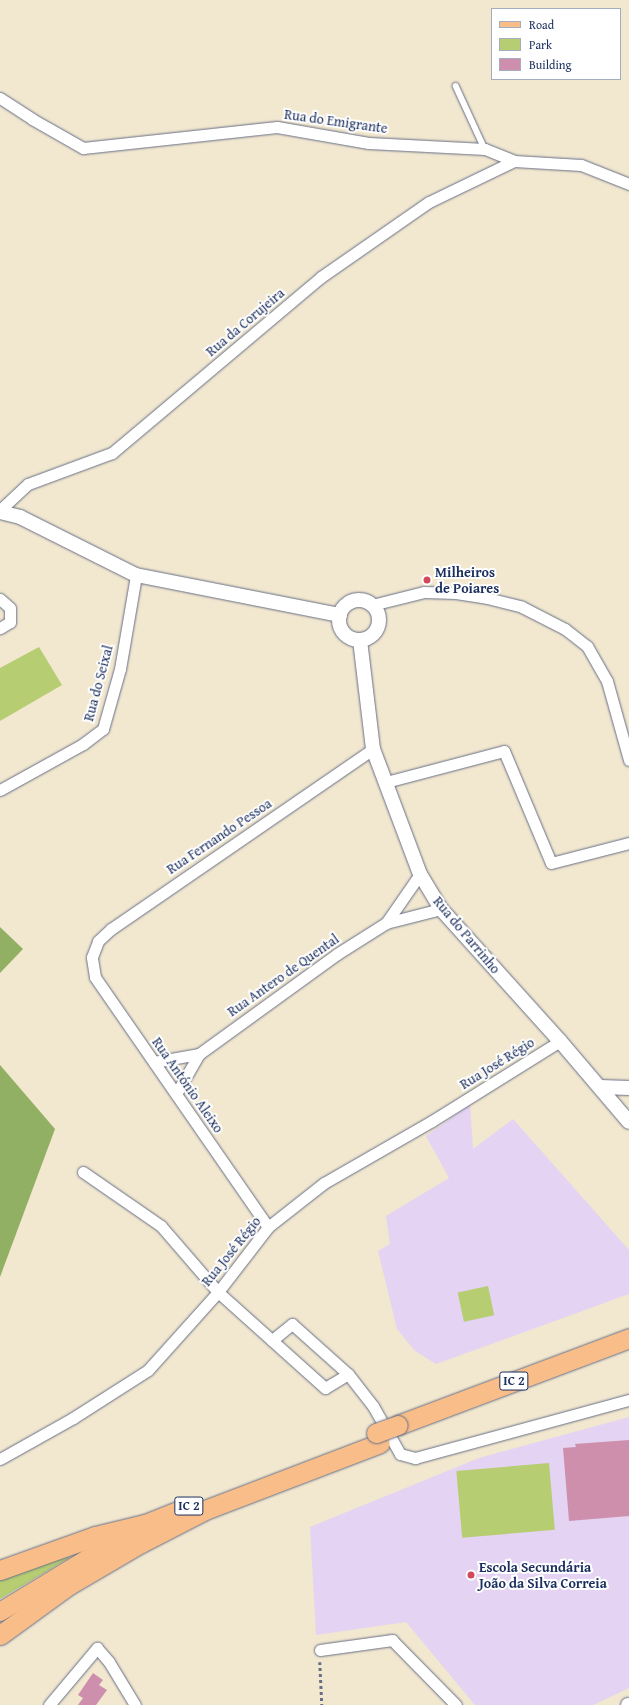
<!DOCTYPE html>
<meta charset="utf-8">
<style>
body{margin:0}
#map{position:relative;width:629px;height:1705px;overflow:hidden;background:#f2e7cf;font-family:"Gentium Book Plus",serif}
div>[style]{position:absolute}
.built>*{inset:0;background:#e4d3f2}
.green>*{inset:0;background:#b7cd72;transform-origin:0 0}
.forest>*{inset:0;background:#91b064}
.building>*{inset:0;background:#ce8fad}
.path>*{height:2.5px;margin-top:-1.25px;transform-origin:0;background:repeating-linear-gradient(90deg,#666f86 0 3px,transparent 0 6px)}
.roads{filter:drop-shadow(0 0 1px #666f86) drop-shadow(0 0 1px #666f86)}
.service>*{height:5.5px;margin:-2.75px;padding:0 2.75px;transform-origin:2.75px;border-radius:2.75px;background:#fff}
.minor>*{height:11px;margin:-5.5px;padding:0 5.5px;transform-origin:5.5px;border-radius:5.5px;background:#fff}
.tertiary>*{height:14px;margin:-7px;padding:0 7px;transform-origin:7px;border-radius:7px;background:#fff}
.tertiary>.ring{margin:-7px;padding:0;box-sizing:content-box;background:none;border:14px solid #fff;border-radius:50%}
.primary>*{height:18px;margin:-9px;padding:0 9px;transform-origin:9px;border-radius:9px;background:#f8bd89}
.trunk>*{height:19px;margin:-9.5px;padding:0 9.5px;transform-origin:9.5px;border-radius:9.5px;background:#f8bd89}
.bridges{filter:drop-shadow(0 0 1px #666f86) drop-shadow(0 0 1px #666f86)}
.trunk-bridge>*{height:19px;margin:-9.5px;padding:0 9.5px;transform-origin:9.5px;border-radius:9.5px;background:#f8bd89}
.dots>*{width:11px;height:11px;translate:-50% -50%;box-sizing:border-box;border:2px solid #fff;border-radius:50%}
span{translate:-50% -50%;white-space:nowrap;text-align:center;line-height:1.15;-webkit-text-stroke:4px #fff;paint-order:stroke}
.shield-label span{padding:1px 3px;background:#fff;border:1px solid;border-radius:3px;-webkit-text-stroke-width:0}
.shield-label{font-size:13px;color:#1b2f5e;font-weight:700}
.street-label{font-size:14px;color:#1b2f5e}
.poi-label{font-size:14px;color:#1b2f5e;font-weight:700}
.left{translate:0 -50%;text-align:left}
.legend{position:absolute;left:491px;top:8px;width:130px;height:72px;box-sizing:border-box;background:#fff;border:1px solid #a4acbf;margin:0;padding:5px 7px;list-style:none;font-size:12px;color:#1b2f5e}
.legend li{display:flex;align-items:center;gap:8px;height:20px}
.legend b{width:20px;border:1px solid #a4acbf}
</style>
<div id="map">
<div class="built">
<i style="clip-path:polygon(470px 1105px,473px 1149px,513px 1119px,629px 1250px,629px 1294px,436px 1364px,415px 1351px,397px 1329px,378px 1251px,390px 1244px,386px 1216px,449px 1178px,426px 1136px)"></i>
<i style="clip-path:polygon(629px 1417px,629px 1688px,593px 1705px,475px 1705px,406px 1622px,316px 1635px,310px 1527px,479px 1458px)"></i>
</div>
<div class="green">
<i style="clip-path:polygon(39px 647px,62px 685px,0 721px,0 668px)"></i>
<i style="left:488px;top:1286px;width:30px;height:31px;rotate:78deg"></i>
<i style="left:549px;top:1463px;width:67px;height:93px;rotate:85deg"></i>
<i style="clip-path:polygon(67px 1552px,69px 1558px,0 1599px,0 1576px)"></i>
</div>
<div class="forest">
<i style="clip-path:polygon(0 927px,23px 949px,0 973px)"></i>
<i style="clip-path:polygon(0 1065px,55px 1129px,0 1277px)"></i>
</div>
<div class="building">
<i style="clip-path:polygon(629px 1440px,629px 1516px,569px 1521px,563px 1448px,576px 1447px,575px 1444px)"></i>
<i style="clip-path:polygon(93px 1673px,103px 1680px,99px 1685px,107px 1690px,96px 1705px,78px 1705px,83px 1698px,78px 1695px)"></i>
</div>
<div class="path">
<i style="left:320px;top:1662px;width:43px;rotate:87.3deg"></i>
</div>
<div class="roads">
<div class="service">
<i style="left:456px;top:86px;width:69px;rotate:65.3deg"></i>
</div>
<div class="minor">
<i style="left:0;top:98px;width:38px;rotate:33deg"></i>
<i style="left:32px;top:119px;width:59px;rotate:29.6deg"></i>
<i style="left:83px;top:148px;width:195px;rotate:-6.2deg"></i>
<i style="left:277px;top:127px;width:93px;rotate:9.9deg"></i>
<i style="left:369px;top:143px;width:116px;rotate:3deg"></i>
<i style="left:485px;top:149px;width:31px;rotate:22deg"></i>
<i style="left:514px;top:161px;width:67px;rotate:3.4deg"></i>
<i style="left:581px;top:165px;width:52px;rotate:21.6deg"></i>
<i style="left:0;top:510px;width:38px;rotate:-43deg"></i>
<i style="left:28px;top:484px;width:90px;rotate:-20.3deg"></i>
<i style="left:112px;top:453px;width:273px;rotate:-40.1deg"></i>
<i style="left:321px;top:277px;width:131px;rotate:-34.8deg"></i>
<i style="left:429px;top:202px;width:94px;rotate:-25.8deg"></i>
<i style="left:0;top:599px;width:13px;rotate:42deg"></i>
<i style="left:10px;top:608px;width:14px;rotate:90deg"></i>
<i style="left:10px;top:622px;width:12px;rotate:149deg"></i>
<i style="left:372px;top:605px;width:54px;rotate:-14deg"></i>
<i style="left:424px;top:592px;width:32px;rotate:2deg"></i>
<i style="left:456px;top:593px;width:31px;rotate:9deg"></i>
<i style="left:487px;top:598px;width:36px;rotate:14deg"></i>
<i style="left:522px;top:607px;width:48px;rotate:27.1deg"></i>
<i style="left:565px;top:629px;width:28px;rotate:38deg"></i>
<i style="left:587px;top:646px;width:40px;rotate:60.3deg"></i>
<i style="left:607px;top:681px;width:82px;rotate:74.4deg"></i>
<i style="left:386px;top:782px;width:122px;rotate:-14.7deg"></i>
<i style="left:504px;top:751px;width:121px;rotate:67.2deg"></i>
<i style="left:551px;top:863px;width:81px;rotate:-14.4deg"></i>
<i style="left:0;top:790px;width:95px;rotate:-29deg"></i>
<i style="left:83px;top:744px;width:25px;rotate:-37deg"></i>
<i style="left:103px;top:729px;width:62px;rotate:-74.2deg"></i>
<i style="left:120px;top:669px;width:95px;rotate:-80.3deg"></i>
<i style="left:386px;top:923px;width:60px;rotate:-55.2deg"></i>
<i style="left:154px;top:1062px;width:46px;rotate:-10.1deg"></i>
<i style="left:176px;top:1094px;width:46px;rotate:-60.1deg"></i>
<i style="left:199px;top:1054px;width:170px;rotate:-35.9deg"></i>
<i style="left:337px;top:954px;width:58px;rotate:-32.3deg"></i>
<i style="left:386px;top:923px;width:57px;rotate:-14.3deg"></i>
<i style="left:83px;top:1172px;width:95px;rotate:34.7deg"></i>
<i style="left:161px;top:1226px;width:87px;rotate:49.2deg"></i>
<i style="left:218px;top:1292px;width:144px;rotate:41.9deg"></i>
<i style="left:325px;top:1388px;width:27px;rotate:-31deg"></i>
<i style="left:348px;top:1374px;width:75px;rotate:-138.2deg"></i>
<i style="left:292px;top:1324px;width:26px;rotate:141deg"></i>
<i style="left:268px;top:1227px;width:304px;rotate:-124.7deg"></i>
<i style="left:95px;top:977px;width:20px;rotate:-99deg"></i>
<i style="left:92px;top:957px;width:17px;rotate:-69deg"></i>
<i style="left:98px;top:941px;width:18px;rotate:-43deg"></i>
<i style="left:111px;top:929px;width:318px;rotate:-34.5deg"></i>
<i style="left:348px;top:1374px;width:41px;rotate:52deg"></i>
<i style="left:373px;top:1406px;width:55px;rotate:60.6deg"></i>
<i style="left:400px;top:1454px;width:16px;rotate:15deg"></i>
<i style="left:415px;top:1458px;width:222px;rotate:-15.2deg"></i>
<i style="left:0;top:1459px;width:84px;rotate:-29.3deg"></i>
<i style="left:73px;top:1418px;width:89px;rotate:-32.6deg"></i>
<i style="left:148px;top:1370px;width:105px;rotate:-48.1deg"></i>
<i style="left:218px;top:1292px;width:82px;rotate:-52.4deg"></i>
<i style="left:268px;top:1227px;width:71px;rotate:-38.2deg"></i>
<i style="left:324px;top:1183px;width:125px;rotate:-29.9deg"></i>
<i style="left:432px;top:1121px;width:151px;rotate:-32deg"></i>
<i style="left:320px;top:1650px;width:73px;rotate:-7.9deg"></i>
<i style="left:392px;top:1640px;width:91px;rotate:45.4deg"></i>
<i style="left:49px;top:1705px;width:75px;rotate:-49.9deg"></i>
<i style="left:97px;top:1648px;width:18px;rotate:49deg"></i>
<i style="left:109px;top:1662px;width:50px;rotate:58.8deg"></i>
</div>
<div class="tertiary">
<i style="left:0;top:512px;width:21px;rotate:14deg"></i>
<i style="left:20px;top:517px;width:130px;rotate:26.6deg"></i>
<i style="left:136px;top:575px;width:208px;rotate:11.1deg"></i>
<i class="ring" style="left:339px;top:600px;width:26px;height:26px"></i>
<i style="left:360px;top:640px;width:110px;rotate:83.2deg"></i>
<i style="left:373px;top:749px;width:134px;rotate:69.4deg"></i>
<i style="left:420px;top:874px;width:41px;rotate:59deg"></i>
<i style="left:441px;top:909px;width:178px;rotate:48deg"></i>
<i style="left:560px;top:1041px;width:106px;rotate:49.6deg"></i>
<i style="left:600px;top:1087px;width:29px;rotate:2deg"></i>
<i style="left:628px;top:1705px;width:1px"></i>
</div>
<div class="primary">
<i style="left:0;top:1612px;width:163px;rotate:-31.4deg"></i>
</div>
<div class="trunk">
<i style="left:398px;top:1425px;width:247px;rotate:-20.6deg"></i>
<i style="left:0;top:1570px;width:101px;rotate:-19.7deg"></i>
<i style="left:95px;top:1536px;width:51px;rotate:-13.5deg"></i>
<i style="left:145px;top:1524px;width:43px;rotate:-21.8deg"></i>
<i style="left:0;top:1635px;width:85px;rotate:-35.9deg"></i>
<i style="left:69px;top:1585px;width:83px;rotate:-30.3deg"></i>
<i style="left:141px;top:1543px;width:72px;rotate:-27.3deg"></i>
<i style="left:205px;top:1510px;width:187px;rotate:-20.9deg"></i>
</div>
</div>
<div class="bridges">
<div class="trunk-bridge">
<i style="left:376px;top:1433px;width:23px;rotate:-20deg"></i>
</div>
</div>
<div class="dots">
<i style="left:427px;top:580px;background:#d1495b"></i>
<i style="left:471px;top:1575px;background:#d1495b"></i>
</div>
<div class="shield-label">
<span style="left:514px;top:1381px">IC 2</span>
<span style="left:189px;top:1506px">IC 2</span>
</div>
<div class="street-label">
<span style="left:336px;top:121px;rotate:8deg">Rua do Emigrante</span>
<span style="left:245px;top:322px;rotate:-40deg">Rua da Corujeira</span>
<span style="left:98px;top:683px;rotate:-75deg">Rua do Seixal</span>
<span style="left:219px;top:836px;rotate:-34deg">Rua Fernando Pessoa</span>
<span style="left:467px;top:935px;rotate:50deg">Rua do Parrinho</span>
<span style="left:283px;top:975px;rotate:-35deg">Rua Antero de Quental</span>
<span style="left:497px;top:1063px;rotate:-32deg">Rua José Régio</span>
<span style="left:188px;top:1085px;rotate:55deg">Rua António Aleixo</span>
<span style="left:231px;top:1251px;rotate:-51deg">Rua José Régio</span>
</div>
<div class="poi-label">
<span class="left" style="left:435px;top:580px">Milheiros<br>de Poiares</span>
<span class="left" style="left:479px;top:1575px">Escola Secundária<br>João da Silva Correia</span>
</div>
<ul class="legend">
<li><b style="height:5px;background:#f8bd89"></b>Road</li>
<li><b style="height:11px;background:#b7cd72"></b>Park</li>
<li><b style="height:11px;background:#ce8fad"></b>Building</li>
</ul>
</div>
